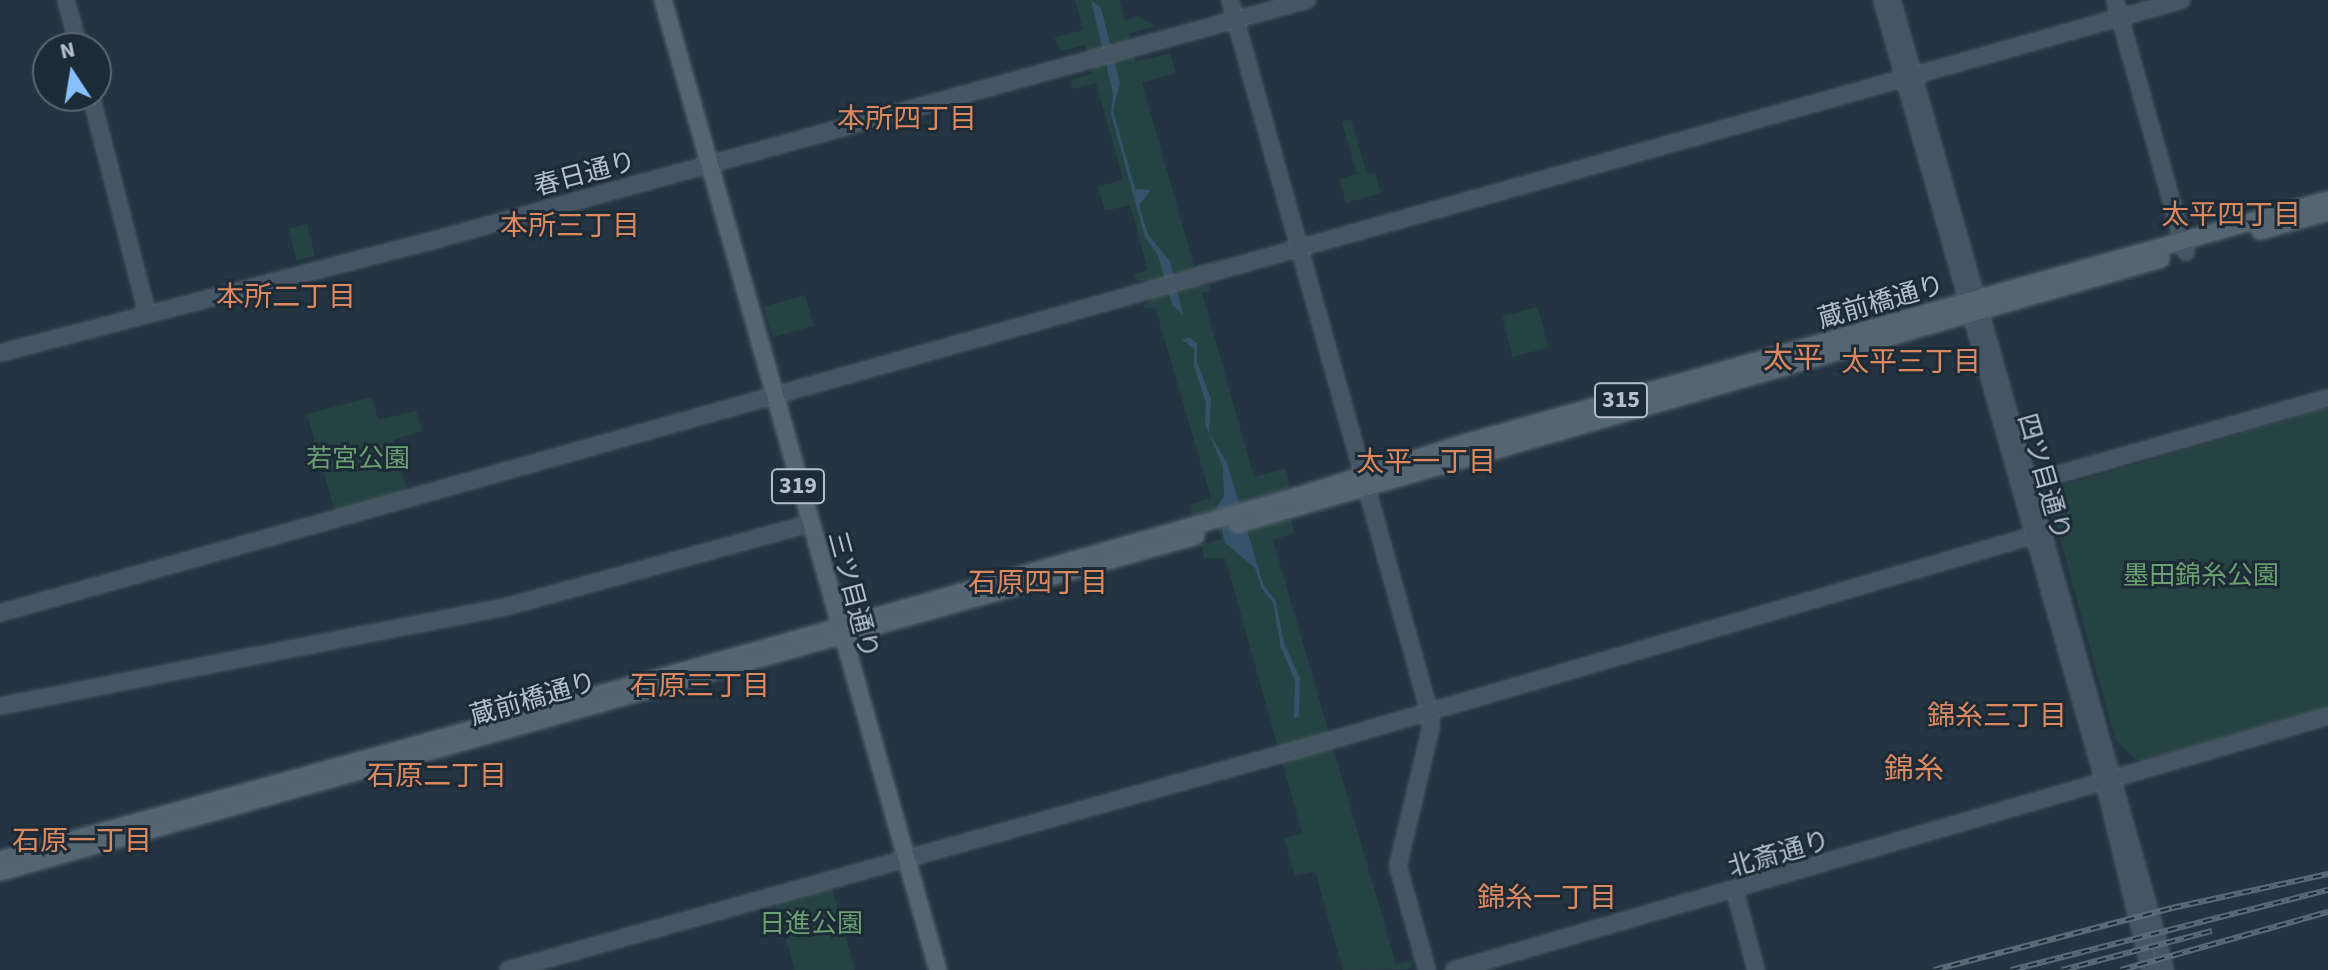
<!DOCTYPE html>
<meta charset="utf-8">
<style>
body{margin:0}
#map{position:relative;width:2328px;height:970px;overflow:hidden;background:#243442;font-family:"Source Sans 3","Noto Sans JP",sans-serif}
div>[style]{position:absolute}
.green>*{inset:0;background:#264343;transform-origin:0 0}
.water>*{inset:0;background:#36526a}
.roads{filter:drop-shadow(0 0 2px #56636f) drop-shadow(0 0 2px #56636f)}
.secondary>*{height:14px;margin:-7px;padding:0 7px;transform-origin:7px;border-radius:7px;background:#465565}
.primary>*{height:16px;margin:-8px;padding:0 8px;transform-origin:8px;border-radius:8px;background:#566572}
.rail>*{height:6px;margin-top:-3px;transform-origin:0;background:repeating-linear-gradient(90deg,#1d2b37 0 9px,#5a6a79 0 18px);box-sizing:border-box;border-block:2px solid #5a6a79}
span{translate:-50% -50%;white-space:nowrap;text-align:center;line-height:1.15;-webkit-text-stroke:6px #1d2b37;paint-order:stroke}
.shield-label span{padding:2px 6px;background:#1d2b37;border:2px solid;border-radius:6px;-webkit-text-stroke-width:0}
.shield-label{font-size:24px;color:#b5c0cc;font-weight:700}
.street-label{font-size:26px;color:#b5c0cc}
.park-label{font-size:26px;color:#6a9f70}
.neighbourhood-label{font-size:28px;color:#dd885e}
.quarter-label{font-size:30px;color:#dd885e}
.north{position:absolute;left:32px;top:32px;width:80px;height:80px;box-sizing:border-box;background:#1d2b37;border:2px solid #5a6773;border-radius:50%;rotate:348deg;font-size:22px;font-weight:700;line-height:32px;text-align:center;color:#b5c0cc}
.north::after{content:'';display:block;margin:auto;width:28px;height:36px;background:#87c2ff;clip-path:polygon(50% 0,100% 100%,50% 72%,0 100%)}
</style>
<div id="map">
<div class="green">
<i style="clip-path:polygon(1075px 0,1119px 0,1125px 20px,1139px 16px,1155px 26px,1129px 34px,1136px 62px,1170px 53px,1176px 73px,1142px 83px,1194px 266px,1226px 257px,1196px 271px,1200px 286px,1210px 285px,1211px 290px,1202px 293px,1254px 477px,1286px 468px,1290px 489px,1260px 497px,1268px 524px,1291px 519px,1294px 533px,1273px 540px,1396px 964px,1413px 960px,1410px 969px,1343px 970px,1315px 871px,1295px 876px,1284px 838px,1302px 833px,1225px 558px,1204px 559px,1201px 544px,1221px 539px,1215px 510px,1192px 516px,1189px 505px,1211px 498px,1155px 307px,1143px 308px,1153px 295px,1150px 281px,1136px 280px,1134px 274px,1148px 270px,1130px 205px,1105px 211px,1098px 187px,1123px 179px,1096px 83px,1072px 89px,1071px 80px,1092px 73px,1085px 45px,1061px 51px,1054px 38px,1083px 30px)"></i>
<i style="clip-path:polygon(1351px 119px,1367px 174px,1375px 172px,1381px 193px,1346px 203px,1339px 179px,1357px 174px,1342px 122px)"></i>
<i style="left:307px;top:224px;width:33px;height:19px;rotate:76deg"></i>
<i style="left:805px;top:295px;width:32px;height:43px;rotate:74deg"></i>
<i style="left:1538px;top:307px;width:42px;height:37px;rotate:76deg"></i>
<i style="clip-path:polygon(372px 397px,378px 420px,416px 411px,422px 431px,393px 440px,407px 492px,335px 512px,307px 414px)"></i>
<i style="clip-path:polygon(2328px 408px,2328px 708px,2140px 761px,2133px 758px,2115px 739px,2047px 490px)"></i>
<i style="clip-path:polygon(831px 885px,855px 970px,795px 970px,776px 906px,779px 901px)"></i>
</div>
<div class="water">
<i style="clip-path:polygon(1091px 0,1101px 8px,1120px 83px,1113px 110px,1135px 189px,1151px 190px,1139px 205px,1148px 235px,1170px 261px,1183px 315px,1172px 305px,1158px 255px,1145px 237px,1111px 114px,1113px 94px)"></i>
<i style="clip-path:polygon(1189px 337px,1197px 343px,1197px 362px,1211px 399px,1209px 433px,1227px 463px,1263px 584px,1276px 602px,1284px 643px,1300px 678px,1299px 716px,1294px 719px,1295px 680px,1281px 648px,1273px 603px,1262px 589px,1255px 568px,1225px 543px,1217px 507px,1224px 496px,1223px 467px,1205px 424px,1206px 403px,1194px 366px,1194px 348px,1182px 340px)"></i>
</div>
<div class="roads">
<div class="secondary">
<i style="left:66px;top:0;width:50px;rotate:74.8deg"></i>
<i style="left:1230px;top:0;width:738px;rotate:74.36deg"></i>
<i style="left:1429px;top:711px;width:16px;rotate:83deg"></i>
<i style="left:1431px;top:727px;width:143px;rotate:103.4deg"></i>
<i style="left:1398px;top:866px;width:108px;rotate:74.4deg"></i>
<i style="left:1882px;top:0;width:816px;rotate:74.14deg"></i>
<i style="left:2105px;top:785px;width:190px;rotate:76.3deg"></i>
<i style="left:1892px;top:0;width:985px;rotate:74.21deg"></i>
<i style="left:2115px;top:0;width:262px;rotate:74.3deg"></i>
<i style="left:91px;top:96px;width:224px;rotate:75.5deg"></i>
<i style="left:0;top:353px;width:430px;rotate:-14.6deg"></i>
<i style="left:416px;top:245px;width:924px;rotate:-15.37deg"></i>
<i style="left:2024px;top:484px;width:316px;rotate:-15.8deg"></i>
<i style="left:0;top:613px;width:2266px;rotate:-15.69deg"></i>
<i style="left:0;top:706px;width:519px;rotate:-11.11deg"></i>
<i style="left:509px;top:606px;width:311px;rotate:-15.3deg"></i>
<i style="left:1735px;top:891px;width:82px;rotate:75.1deg"></i>
<i style="left:2162px;top:956px;width:14px;rotate:78deg"></i>
<i style="left:508px;top:970px;width:855px;rotate:-15.6deg"></i>
<i style="left:1332px;top:740px;width:743px;rotate:-16.26deg"></i>
<i style="left:1454px;top:970px;width:910px;rotate:-16.2deg"></i>
</div>
<div class="primary">
<i style="left:663px;top:0;width:1008px;rotate:74.17deg"></i>
<i style="left:2260px;top:231px;width:71px;rotate:-15.6deg"></i>
<i style="left:1238px;top:524px;width:960px;rotate:-16.02deg"></i>
<i style="left:0;top:860px;width:783px;rotate:-15.47deg"></i>
<i style="left:755px;top:651px;width:565px;rotate:-15.93deg"></i>
<i style="left:1298px;top:496px;width:175px;rotate:-17.6deg"></i>
<i style="left:1465px;top:443px;width:897px;rotate:-15.73deg"></i>
<i style="left:0;top:872px;width:1242px;rotate:-15.69deg"></i>
</div>
</div>
<div class="rail">
<i style="left:1934px;top:970px;width:246px;rotate:-14.6deg"></i>
<i style="left:2172px;top:908px;width:160px;rotate:-12.3deg"></i>
<i style="left:2011px;top:970px;width:327px;rotate:-14.2deg"></i>
<i style="left:2062px;top:970px;width:155px;rotate:-14.6deg"></i>
<i style="left:2121px;top:970px;width:215px;rotate:-15.7deg"></i>
</div>
<div class="shield-label">
<span style="left:1621px;top:400px">315</span>
<span style="left:798px;top:486px">319</span>
</div>
<div class="street-label">
<span style="left:585px;top:174px;rotate:-15deg">春日通り</span>
<span style="left:1881px;top:302px;rotate:-16deg">蔵前橋通り</span>
<span style="left:2044px;top:477px;rotate:74deg">四ツ目通り</span>
<span style="left:853px;top:595px;rotate:75deg">三ツ目通り</span>
<span style="left:533px;top:699px;rotate:-16deg">蔵前橋通り</span>
<span style="left:1779px;top:854px;rotate:-16deg">北斎通り</span>
</div>
<div class="park-label">
<span style="left:358px;top:459px">若宮公園</span>
<span style="left:2201px;top:576px">墨田錦糸公園</span>
<span style="left:811px;top:924px">日進公園</span>
</div>
<div class="neighbourhood-label">
<span style="left:907px;top:119px">本所四丁目</span>
<span style="left:2231px;top:215px">太平四丁目</span>
<span style="left:570px;top:226px">本所三丁目</span>
<span style="left:286px;top:297px">本所二丁目</span>
<span style="left:1911px;top:362px">太平三丁目</span>
<span style="left:1426px;top:462px">太平一丁目</span>
<span style="left:1038px;top:583px">石原四丁目</span>
<span style="left:700px;top:686px">石原三丁目</span>
<span style="left:1997px;top:716px">錦糸三丁目</span>
<span style="left:437px;top:776px">石原二丁目</span>
<span style="left:82px;top:841px">石原一丁目</span>
<span style="left:1547px;top:898px">錦糸一丁目</span>
</div>
<div class="quarter-label">
<span style="left:1793px;top:359px">太平</span>
<span style="left:1914px;top:770px">錦糸</span>
</div>
<div class="north">N</div>
</div>
